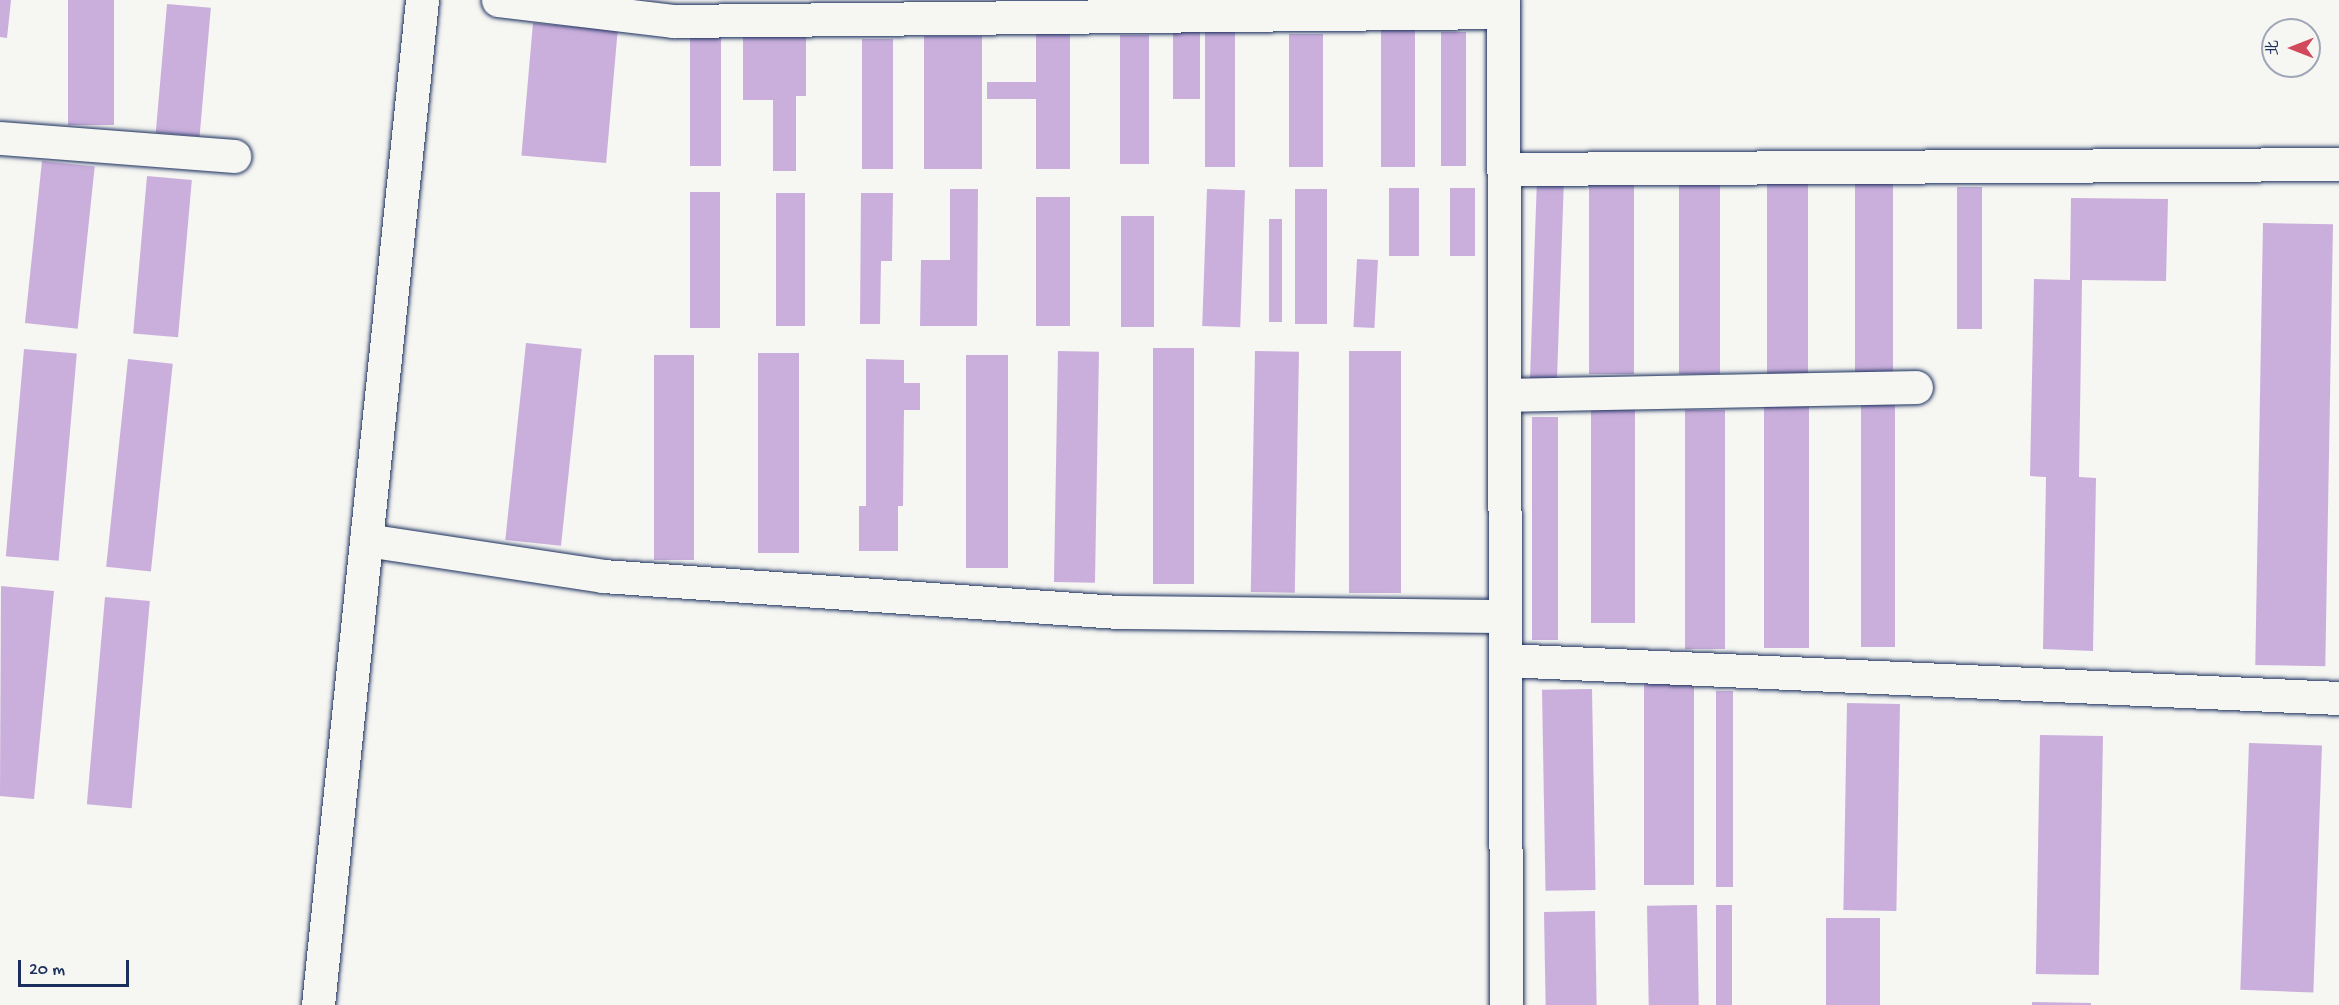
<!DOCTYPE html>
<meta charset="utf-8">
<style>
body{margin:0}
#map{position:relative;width:2339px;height:1005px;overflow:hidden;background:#f6f6f2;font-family:"Gochi Hand","LXGW WenKai TC",sans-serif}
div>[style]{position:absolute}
.building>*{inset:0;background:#caafdc;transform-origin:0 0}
.roads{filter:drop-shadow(0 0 2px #1b2f5e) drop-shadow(0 0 2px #1b2f5e)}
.minor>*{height:33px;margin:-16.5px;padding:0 16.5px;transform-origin:16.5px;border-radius:16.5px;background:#f6f6f2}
span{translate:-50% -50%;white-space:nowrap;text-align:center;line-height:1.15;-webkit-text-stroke:5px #f6f6f2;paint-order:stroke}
.north{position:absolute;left:2261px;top:18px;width:60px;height:60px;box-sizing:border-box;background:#f6f6f2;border:2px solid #9ea6b7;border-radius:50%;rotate:270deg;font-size:16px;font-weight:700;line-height:24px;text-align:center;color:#1b2f5e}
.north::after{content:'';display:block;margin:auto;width:21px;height:27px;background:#d1495b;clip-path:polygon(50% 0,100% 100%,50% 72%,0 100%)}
.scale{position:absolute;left:18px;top:960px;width:111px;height:27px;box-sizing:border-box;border:3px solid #1b2f5e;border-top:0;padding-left:8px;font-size:18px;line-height:21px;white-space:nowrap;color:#1b2f5e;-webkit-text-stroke:4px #f6f6f2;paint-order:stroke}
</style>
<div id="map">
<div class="building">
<i style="clip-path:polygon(0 0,11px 0,7px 38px,0 37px)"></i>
<i style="left:68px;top:0;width:46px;height:125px"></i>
<i style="left:167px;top:4px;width:44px;height:129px;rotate:5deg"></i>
<i style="left:533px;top:23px;width:85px;height:133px;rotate:5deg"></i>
<i style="left:1381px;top:29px;width:34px;height:138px"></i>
<i style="left:1205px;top:31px;width:30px;height:136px"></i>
<i style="left:1173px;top:32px;width:27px;height:67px"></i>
<i style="left:1441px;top:32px;width:25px;height:134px"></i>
<i style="clip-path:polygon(1036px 33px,1070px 33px,1070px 169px,1036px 169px,1036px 99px,987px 99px,987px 82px,1036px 82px)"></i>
<i style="left:1289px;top:34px;width:34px;height:133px"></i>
<i style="left:1120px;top:35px;width:29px;height:129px"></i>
<i style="left:690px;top:36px;width:31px;height:130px"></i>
<i style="clip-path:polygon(743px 36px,806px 36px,806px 96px,796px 96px,796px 171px,773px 171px,773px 100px,743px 100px)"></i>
<i style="left:924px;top:36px;width:58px;height:133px"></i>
<i style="left:862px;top:39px;width:31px;height:130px"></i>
<i style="left:42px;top:161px;width:53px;height:163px;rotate:6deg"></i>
<i style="left:147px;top:176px;width:45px;height:158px;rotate:5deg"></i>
<i style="left:1589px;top:177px;width:45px;height:197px"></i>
<i style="left:1537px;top:178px;width:27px;height:204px;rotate:2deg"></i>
<i style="left:1808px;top:178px;width:196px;height:41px;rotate:90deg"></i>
<i style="left:1720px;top:180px;width:194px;height:41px;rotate:90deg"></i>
<i style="left:1855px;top:184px;width:38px;height:188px"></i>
<i style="left:1982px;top:187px;width:142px;height:25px;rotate:90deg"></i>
<i style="left:1389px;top:188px;width:30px;height:68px"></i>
<i style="left:1450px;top:188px;width:25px;height:68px"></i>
<i style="clip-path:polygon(950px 189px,978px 189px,977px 326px,920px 326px,921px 260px,950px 260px)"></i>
<i style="left:1207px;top:189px;width:38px;height:137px;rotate:2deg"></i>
<i style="left:1295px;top:189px;width:32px;height:135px"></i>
<i style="left:690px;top:192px;width:30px;height:136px"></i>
<i style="left:776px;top:193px;width:29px;height:133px"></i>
<i style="clip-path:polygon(861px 193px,893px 193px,892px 261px,881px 261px,880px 324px,860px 324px)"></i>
<i style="left:1036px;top:197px;width:34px;height:129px"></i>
<i style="clip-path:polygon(2071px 198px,2168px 199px,2166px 281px,2082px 280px,2079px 477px,2096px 478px,2093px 651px,2043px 649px,2046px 477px,2030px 476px,2034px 279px,2070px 280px)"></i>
<i style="left:1121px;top:216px;width:33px;height:111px"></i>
<i style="left:1269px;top:219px;width:13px;height:103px"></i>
<i style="left:2263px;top:223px;width:70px;height:442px;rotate:1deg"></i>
<i style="left:1357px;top:259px;width:21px;height:68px;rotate:3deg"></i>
<i style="left:526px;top:343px;width:56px;height:198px;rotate:6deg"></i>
<i style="left:1153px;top:348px;width:41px;height:236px"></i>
<i style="left:24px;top:349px;width:53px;height:208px;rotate:5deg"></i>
<i style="left:1058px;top:351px;width:41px;height:231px;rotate:1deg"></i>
<i style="left:1255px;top:351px;width:44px;height:241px;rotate:1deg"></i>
<i style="left:1349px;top:351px;width:52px;height:242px"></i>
<i style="left:758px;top:353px;width:41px;height:200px"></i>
<i style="left:654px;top:355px;width:40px;height:205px"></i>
<i style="left:966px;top:355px;width:42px;height:213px"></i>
<i style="left:128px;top:359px;width:45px;height:209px;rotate:6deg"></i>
<i style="clip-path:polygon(866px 359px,904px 360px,904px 383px,920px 383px,920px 410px,904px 410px,903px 506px,898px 506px,898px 551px,859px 551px,859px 506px,866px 506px)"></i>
<i style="left:1861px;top:403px;width:34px;height:244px"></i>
<i style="left:1764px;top:404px;width:45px;height:244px"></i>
<i style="left:1591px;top:407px;width:44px;height:216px"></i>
<i style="left:1685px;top:410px;width:40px;height:239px"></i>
<i style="left:1532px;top:417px;width:26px;height:223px"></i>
<i style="clip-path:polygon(1px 586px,54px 591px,34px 799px,0 796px)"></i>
<i style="left:105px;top:597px;width:45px;height:208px;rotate:5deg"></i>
<i style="left:1644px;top:684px;width:50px;height:201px"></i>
<i style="left:1592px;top:689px;width:201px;height:50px;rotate:89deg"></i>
<i style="left:1716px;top:691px;width:17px;height:196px"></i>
<i style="left:1847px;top:703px;width:53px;height:207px;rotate:1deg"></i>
<i style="left:2040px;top:735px;width:63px;height:239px;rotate:1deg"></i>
<i style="left:2249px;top:743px;width:73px;height:247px;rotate:2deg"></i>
<i style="left:1697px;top:905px;width:100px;height:50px;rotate:89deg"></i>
<i style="left:1732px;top:905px;width:100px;height:16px;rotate:90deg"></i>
<i style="left:1595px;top:911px;width:94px;height:51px;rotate:89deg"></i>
<i style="left:1826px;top:918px;width:54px;height:87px"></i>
<i style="clip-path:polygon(2032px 1002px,2091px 1003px,2091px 1005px,2032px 1005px)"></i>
</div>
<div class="roads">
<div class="minor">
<i style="left:498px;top:0;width:176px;rotate:6.8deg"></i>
<i style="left:673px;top:21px;width:830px;rotate:-0.62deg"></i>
<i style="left:1503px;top:0;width:1005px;rotate:89.83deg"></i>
<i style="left:0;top:138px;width:235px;rotate:4.4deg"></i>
<i style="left:1504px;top:169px;width:835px;rotate:-0.34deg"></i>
<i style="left:1504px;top:395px;width:412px;rotate:-1.1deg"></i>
<i style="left:366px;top:540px;width:240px;rotate:8.6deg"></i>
<i style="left:603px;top:576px;width:516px;rotate:4deg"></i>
<i style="left:1118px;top:612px;width:387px;rotate:0.6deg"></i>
<i style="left:1505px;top:660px;width:835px;rotate:2.61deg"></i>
<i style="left:318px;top:1005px;width:1010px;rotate:-84.09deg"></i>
</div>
</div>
<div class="north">北</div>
<div class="scale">20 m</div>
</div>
